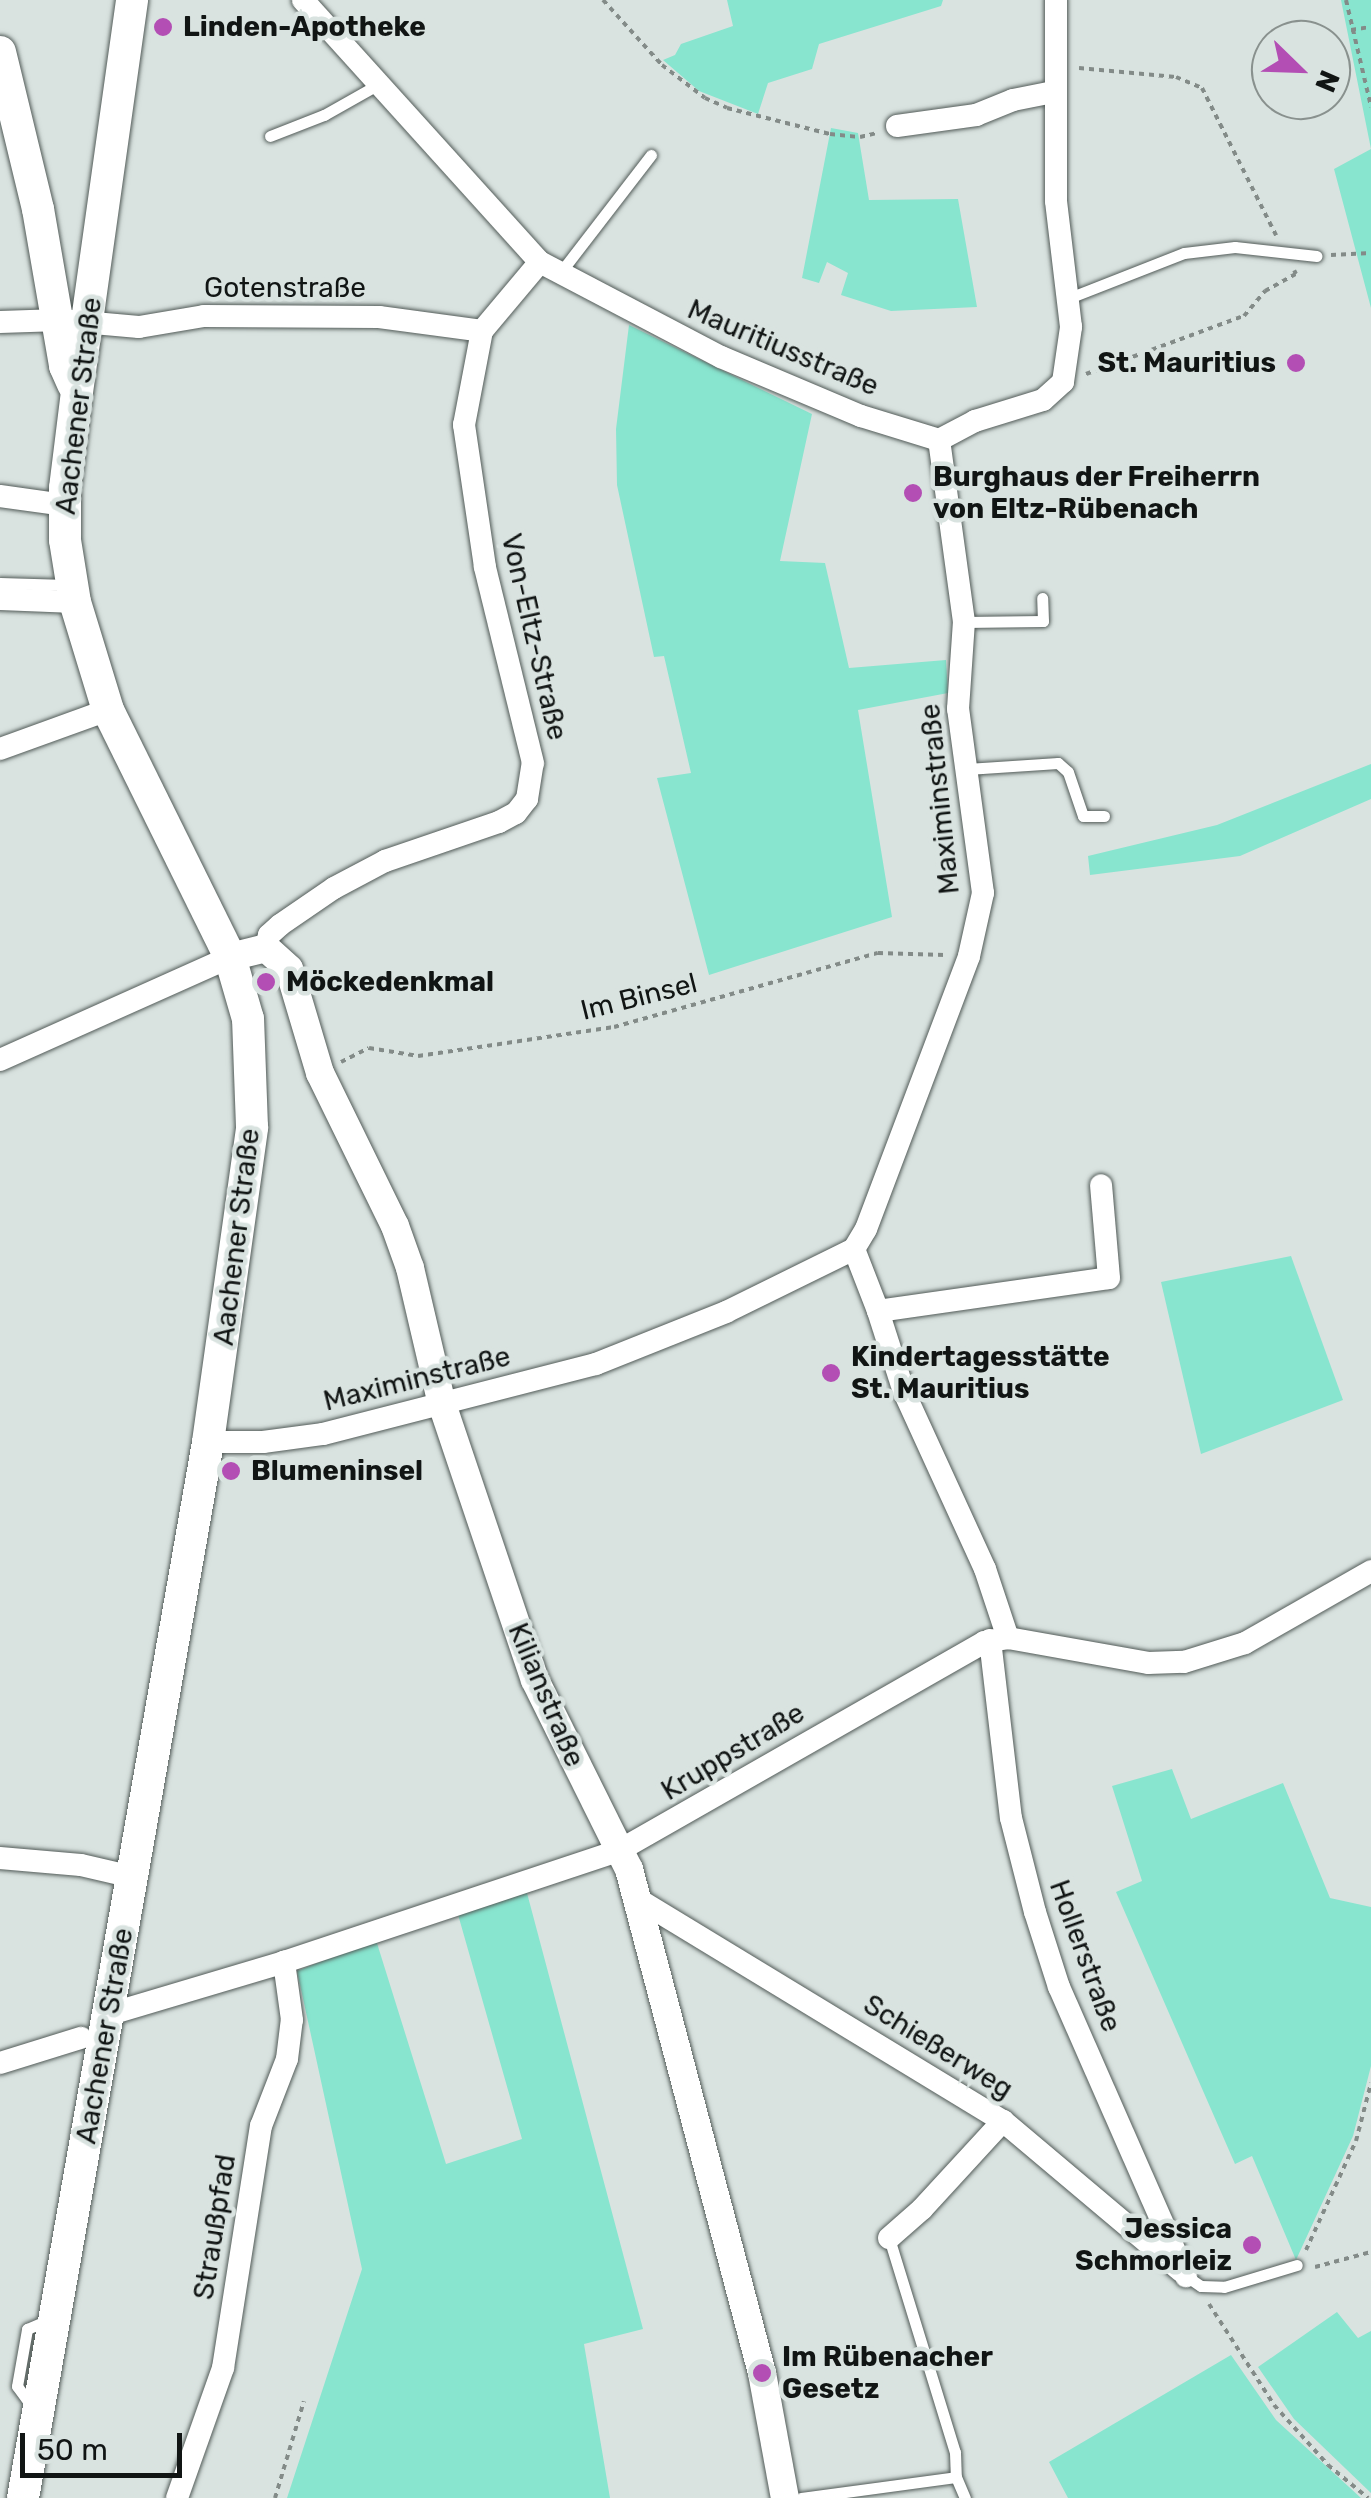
<!DOCTYPE html>
<meta charset="utf-8">
<style>
body{margin:0}
#map{position:relative;width:1371px;height:2498px;overflow:hidden;background:#d9e3e0;font-family:Rubik,sans-serif}
div>[style]{position:absolute}
.green>*{inset:0;background:#88e5cf}
.path>*{height:4px;margin-top:-2px;transform-origin:0;background:repeating-linear-gradient(90deg,#838b88 0 5px,transparent 0 10px)}
.roads{filter:drop-shadow(0 0 2px #525b58) drop-shadow(0 0 2px #525b58)}
.service>*{height:11px;margin:-5.5px;padding:0 5.5px;transform-origin:5.5px;border-radius:5.5px;background:#fff}
.minor>*{height:22px;margin:-11px;padding:0 11px;transform-origin:11px;border-radius:11px;background:#fff}
.tertiary>*{height:28px;margin:-14px;padding:0 14px;transform-origin:14px;border-radius:14px;background:#fff}
.secondary>*{height:32px;margin:-16px;padding:0 16px;transform-origin:16px;border-radius:16px;background:#fff}
.dots>*{width:28px;height:28px;translate:-50% -50%;box-sizing:border-box;border:5px solid #d9e3e0;border-radius:50%}
span{translate:-50% -50%;white-space:nowrap;text-align:center;line-height:1.15;-webkit-text-stroke:9px #d9e3e0;paint-order:stroke}
.poi-label{font-size:28px;color:#111514;font-weight:700}
.left{translate:0 -50%;text-align:left}
.right{translate:-100% -50%;text-align:right}
.street-label{font-size:28px;color:#111514}
.north{position:absolute;left:1251px;top:20px;width:100px;height:100px;box-sizing:border-box;background:#d9e3e0;border:2px solid #89918e;border-radius:50%;rotate:113deg;font-size:28px;font-weight:700;line-height:40px;text-align:center;color:#111514}
.north::after{content:'';display:block;margin:auto;width:35px;height:45px;background:#b34eb4;clip-path:polygon(50% 0,100% 100%,50% 72%,0 100%)}
.scale{position:absolute;left:20px;top:2433px;width:162px;height:45px;box-sizing:border-box;border:5px solid #111514;border-top:0;padding-left:12px;font-size:30px;line-height:35px;white-space:nowrap;color:#111514;-webkit-text-stroke:8px #d9e3e0;paint-order:stroke}
</style>
<div id="map">
<div class="green">
<i style="clip-path:polygon(727px 0,943px 0,941px 6px,819px 44px,812px 69px,768px 83px,758px 114px,699px 91px,663px 60px,675px 55px,681px 44px,733px 26px)"></i>
<i style="clip-path:polygon(1341px 0,1371px 0,1371px 308px,1334px 169px,1371px 149px)"></i>
<i style="clip-path:polygon(831px 128px,858px 133px,869px 200px,958px 199px,977px 307px,891px 311px,841px 295px,848px 273px,827px 262px,819px 283px,802px 278px)"></i>
<i style="clip-path:polygon(629px 325px,812px 414px,780px 561px,825px 563px,849px 668px,946px 660px,948px 693px,858px 710px,892px 917px,709px 975px,657px 778px,691px 773px,664px 656px,654px 657px,617px 485px,616px 429px)"></i>
<i style="clip-path:polygon(1371px 764px,1371px 799px,1240px 856px,1090px 875px,1088px 856px,1217px 825px)"></i>
<i style="clip-path:polygon(1291px 1256px,1343px 1400px,1201px 1454px,1161px 1282px)"></i>
<i style="clip-path:polygon(1172px 1769px,1191px 1819px,1283px 1783px,1330px 1898px,1371px 1907px,1371px 2066px,1353px 2136px,1296px 2260px,1252px 2156px,1235px 2164px,1116px 1892px,1142px 1881px,1112px 1786px)"></i>
<i style="clip-path:polygon(527px 1893px,643px 2329px,584px 2344px,610px 2498px,287px 2498px,362px 2269px,297px 1971px,376px 1940px,446px 2164px,522px 2139px,457px 1911px)"></i>
<i style="clip-path:polygon(1337px 2312px,1358px 2338px,1371px 2331px,1371px 2493px,1294px 2419px,1258px 2367px)"></i>
<i style="clip-path:polygon(1231px 2355px,1276px 2420px,1361px 2498px,1068px 2498px,1049px 2462px)"></i>
</div>
<div class="path">
<i style="left:603px;top:0;width:88px;rotate:47.8deg"></i>
<i style="left:662px;top:65px;width:54px;rotate:37.5deg"></i>
<i style="left:705px;top:98px;width:24px;rotate:24deg"></i>
<i style="left:727px;top:108px;width:106px;rotate:14.2deg"></i>
<i style="left:830px;top:134px;width:30px;rotate:6deg"></i>
<i style="left:860px;top:137px;width:17px;rotate:-13deg"></i>
<i style="left:1346px;top:0;width:110px;rotate:76.8deg"></i>
<i style="left:1351px;top:30px;width:20px;rotate:-9deg"></i>
<i style="left:1079px;top:68px;width:97px;rotate:5.3deg"></i>
<i style="left:1176px;top:77px;width:28px;rotate:23deg"></i>
<i style="left:1202px;top:88px;width:165px;rotate:63.3deg"></i>
<i style="left:1331px;top:255px;width:40px;rotate:-2.9deg"></i>
<i style="left:1086px;top:374px;width:168px;rotate:-20.2deg"></i>
<i style="left:1244px;top:316px;width:33px;rotate:-50deg"></i>
<i style="left:1265px;top:291px;width:35px;rotate:-29deg"></i>
<i style="left:1296px;top:274px;width:4px;rotate:-117deg"></i>
<i style="left:341px;top:1062px;width:31px;rotate:-27deg"></i>
<i style="left:369px;top:1048px;width:50px;rotate:9.3deg"></i>
<i style="left:418px;top:1056px;width:198px;rotate:-8.4deg"></i>
<i style="left:614px;top:1027px;width:274px;rotate:-15.7deg"></i>
<i style="left:878px;top:953px;width:67px;rotate:1.7deg"></i>
<i style="left:1306px;top:2250px;width:120px;rotate:-65.4deg"></i>
<i style="left:1356px;top:2141px;width:60px;rotate:-75.5deg"></i>
<i style="left:1315px;top:2267px;width:58px;rotate:-15deg"></i>
<i style="left:1209px;top:2304px;width:120px;rotate:57.2deg"></i>
<i style="left:1274px;top:2405px;width:81px;rotate:48deg"></i>
<i style="left:1328px;top:2465px;width:52px;rotate:39.5deg"></i>
<i style="left:275px;top:2498px;width:101px;rotate:-73.4deg"></i>
</div>
<div class="roads">
<div class="service">
<i style="left:270px;top:136px;width:58px;rotate:-21.3deg"></i>
<i style="left:324px;top:115px;width:63px;rotate:-29.4deg"></i>
<i style="left:560px;top:273px;width:149px;rotate:-52.4deg"></i>
<i style="left:1069px;top:298px;width:123px;rotate:-21.4deg"></i>
<i style="left:1184px;top:253px;width:51px;rotate:-6.7deg"></i>
<i style="left:1235px;top:247px;width:82px;rotate:6.3deg"></i>
<i style="left:0;top:583px;width:67px;rotate:1.7deg"></i>
<i style="left:964px;top:622px;width:79px;rotate:-0.7deg"></i>
<i style="left:1043px;top:621px;width:23px;rotate:-92deg"></i>
<i style="left:967px;top:769px;width:91px;rotate:-3.8deg"></i>
<i style="left:1058px;top:763px;width:13px;rotate:42deg"></i>
<i style="left:1068px;top:772px;width:46px;rotate:71.2deg"></i>
<i style="left:1083px;top:816px;width:21px"></i>
<i style="left:889px;top:2238px;width:224px;rotate:72.9deg"></i>
<i style="left:955px;top:2452px;width:25px;rotate:88deg"></i>
<i style="left:956px;top:2477px;width:23px;rotate:67deg"></i>
<i style="left:1186px;top:2276px;width:18px;rotate:34deg"></i>
<i style="left:1201px;top:2286px;width:23px;rotate:2deg"></i>
<i style="left:1224px;top:2287px;width:76px;rotate:-16.8deg"></i>
<i style="left:33px;top:2408px;width:27px;rotate:-126deg"></i>
<i style="left:17px;top:2386px;width:58px;rotate:-80deg"></i>
<i style="left:27px;top:2329px;width:26px;rotate:-23deg"></i>
<i style="left:801px;top:2498px;width:156px;rotate:-7.7deg"></i>
</div>
<div class="minor">
<i style="left:303px;top:0;width:353px;rotate:47.9deg"></i>
<i style="left:540px;top:262px;width:204px;rotate:27.7deg"></i>
<i style="left:721px;top:357px;width:152px;rotate:22.9deg"></i>
<i style="left:861px;top:416px;width:82px;rotate:17.1deg"></i>
<i style="left:939px;top:440px;width:41px;rotate:-27.8deg"></i>
<i style="left:975px;top:421px;width:71px;rotate:-17.2deg"></i>
<i style="left:1043px;top:400px;width:27px;rotate:-42deg"></i>
<i style="left:1063px;top:382px;width:56px;rotate:-81.7deg"></i>
<i style="left:1071px;top:327px;width:127px;rotate:-96.8deg"></i>
<i style="left:1056px;top:201px;width:201px;rotate:-90deg"></i>
<i style="left:897px;top:126px;width:80px;rotate:-7.9deg"></i>
<i style="left:976px;top:115px;width:40px;rotate:-22deg"></i>
<i style="left:1013px;top:100px;width:41px;rotate:-11.3deg"></i>
<i style="left:0;top:322px;width:60px;rotate:-1.9deg"></i>
<i style="left:60px;top:320px;width:79px;rotate:5.1deg"></i>
<i style="left:139px;top:327px;width:66px;rotate:-9.6deg"></i>
<i style="left:204px;top:316px;width:175px;rotate:0.3deg"></i>
<i style="left:379px;top:317px;width:104px;rotate:7.7deg"></i>
<i style="left:0;top:496px;width:66px;rotate:7.9deg"></i>
<i style="left:0;top:599px;width:75px;rotate:2.3deg"></i>
<i style="left:0;top:749px;width:115px;rotate:-19.9deg"></i>
<i style="left:266px;top:948px;width:13px;rotate:-77deg"></i>
<i style="left:269px;top:935px;width:15px;rotate:-42deg"></i>
<i style="left:280px;top:925px;width:65px;rotate:-34.4deg"></i>
<i style="left:334px;top:888px;width:58px;rotate:-27.9deg"></i>
<i style="left:385px;top:861px;width:120px;rotate:-18.9deg"></i>
<i style="left:499px;top:822px;width:19px;rotate:-28deg"></i>
<i style="left:516px;top:813px;width:18px;rotate:-52deg"></i>
<i style="left:527px;top:799px;width:36px;rotate:-81deg"></i>
<i style="left:533px;top:763px;width:202px;rotate:-103.8deg"></i>
<i style="left:485px;top:567px;width:144px;rotate:-98.4deg"></i>
<i style="left:464px;top:425px;width:96px;rotate:-79.2deg"></i>
<i style="left:482px;top:331px;width:90px;rotate:-50deg"></i>
<i style="left:0;top:1060px;width:252px;rotate:-24.1deg"></i>
<i style="left:854px;top:1249px;width:66px;rotate:68.8deg"></i>
<i style="left:878px;top:1311px;width:233px;rotate:-8.1deg"></i>
<i style="left:1109px;top:1278px;width:93px;rotate:-94.9deg"></i>
<i style="left:878px;top:1311px;width:85px;rotate:72.2deg"></i>
<i style="left:904px;top:1392px;width:195px;rotate:65.4deg"></i>
<i style="left:985px;top:1569px;width:73px;rotate:71.6deg"></i>
<i style="left:208px;top:1442px;width:55px"></i>
<i style="left:263px;top:1442px;width:61px;rotate:-7.6deg"></i>
<i style="left:323px;top:1434px;width:282px;rotate:-14.4deg"></i>
<i style="left:596px;top:1364px;width:140px;rotate:-21.8deg"></i>
<i style="left:726px;top:1312px;width:143px;rotate:-26.2deg"></i>
<i style="left:854px;top:1249px;width:23px;rotate:-59deg"></i>
<i style="left:866px;top:1229px;width:292px;rotate:-69.3deg"></i>
<i style="left:969px;top:956px;width:65px;rotate:-77.5deg"></i>
<i style="left:983px;top:893px;width:186px;rotate:-97.7deg"></i>
<i style="left:958px;top:709px;width:87px;rotate:-86.1deg"></i>
<i style="left:964px;top:622px;width:184px;rotate:-97.8deg"></i>
<i style="left:990px;top:1640px;width:179px;rotate:83.3deg"></i>
<i style="left:1011px;top:1818px;width:97px;rotate:75.7deg"></i>
<i style="left:1035px;top:1912px;width:79px;rotate:72.3deg"></i>
<i style="left:1059px;top:1987px;width:316px;rotate:66.3deg"></i>
<i style="left:0;top:1858px;width:81px;rotate:4.9deg"></i>
<i style="left:81px;top:1865px;width:53px;rotate:13deg"></i>
<i style="left:636px;top:1898px;width:429px;rotate:31.3deg"></i>
<i style="left:1003px;top:2121px;width:233px;rotate:40.1deg"></i>
<i style="left:110px;top:2014px;width:182px;rotate:-16.6deg"></i>
<i style="left:284px;top:1962px;width:354px;rotate:-18.4deg"></i>
<i style="left:620px;top:1850px;width:419px;rotate:-29.7deg"></i>
<i style="left:984px;top:1642px;width:24px;rotate:-9deg"></i>
<i style="left:1008px;top:1638px;width:142px;rotate:10.1deg"></i>
<i style="left:1148px;top:1663px;width:36px;rotate:-2deg"></i>
<i style="left:1184px;top:1662px;width:64px;rotate:-17.3deg"></i>
<i style="left:1245px;top:1643px;width:145px;rotate:-29.7deg"></i>
<i style="left:0;top:2063px;width:85px;rotate:-17.2deg"></i>
<i style="left:889px;top:2238px;width:44px;rotate:-41.3deg"></i>
<i style="left:922px;top:2209px;width:120px;rotate:-47.4deg"></i>
<i style="left:177px;top:2498px;width:138px;rotate:-70.5deg"></i>
<i style="left:223px;top:2368px;width:245px;rotate:-81.1deg"></i>
<i style="left:261px;top:2126px;width:72px;rotate:-68.8deg"></i>
<i style="left:287px;top:2059px;width:39px;rotate:-83deg"></i>
<i style="left:292px;top:2020px;width:59px;rotate:-97.9deg"></i>
</div>
<div class="tertiary">
<i style="left:230px;top:957px;width:37px;rotate:-14deg"></i>
<i style="left:266px;top:948px;width:31px;rotate:42deg"></i>
<i style="left:289px;top:969px;width:109px;rotate:73.4deg"></i>
<i style="left:320px;top:1073px;width:170px;rotate:63.9deg"></i>
<i style="left:395px;top:1226px;width:45px;rotate:70.3deg"></i>
<i style="left:410px;top:1268px;width:140px;rotate:76.8deg"></i>
<i style="left:442px;top:1404px;width:291px;rotate:71.4deg"></i>
<i style="left:535px;top:1680px;width:211px;rotate:63.6deg"></i>
<i style="left:629px;top:1869px;width:521px;rotate:75.22deg"></i>
<i style="left:762px;top:2373px;width:127px;rotate:79.6deg"></i>
</div>
<div class="secondary">
<i style="left:0;top:52px;width:162px;rotate:76.4deg"></i>
<i style="left:38px;top:209px;width:159px;rotate:80.2deg"></i>
<i style="left:65px;top:366px;width:20px;rotate:66deg"></i>
<i style="left:23px;top:2498px;width:1072px;rotate:-80.06deg"></i>
<i style="left:208px;top:1442px;width:318px;rotate:-82deg"></i>
<i style="left:252px;top:1127px;width:108px;rotate:-92.1deg"></i>
<i style="left:248px;top:1019px;width:65px;rotate:-106.2deg"></i>
<i style="left:230px;top:957px;width:275px;rotate:-116.3deg"></i>
<i style="left:108px;top:710px;width:113px;rotate:-107deg"></i>
<i style="left:75px;top:602px;width:63px;rotate:-99.2deg"></i>
<i style="left:65px;top:540px;width:52px;rotate:-90deg"></i>
<i style="left:65px;top:488px;width:97px;rotate:-82.9deg"></i>
<i style="left:77px;top:392px;width:396px;rotate:-82deg"></i>
</div>
</div>
<div class="dots">
<i style="left:163px;top:27px;background:#b34eb4"></i>
<i style="left:1296px;top:363px;background:#b34eb4"></i>
<i style="left:913px;top:493px;background:#b34eb4"></i>
<i style="left:266px;top:982px;background:#b34eb4"></i>
<i style="left:831px;top:1373px;background:#b34eb4"></i>
<i style="left:231px;top:1471px;background:#b34eb4"></i>
<i style="left:1252px;top:2245px;background:#b34eb4"></i>
<i style="left:762px;top:2373px;background:#b34eb4"></i>
</div>
<div class="poi-label">
<span class="left" style="left:183px;top:27px">Linden-Apotheke</span>
<span class="right" style="left:1276px;top:363px">St. Mauritius</span>
<span class="left" style="left:933px;top:493px">Burghaus der Freiherrn<br>von Eltz-Rübenach</span>
<span class="left" style="left:286px;top:982px">Möckedenkmal</span>
<span class="left" style="left:851px;top:1373px">Kindertagesstätte<br>St. Mauritius</span>
<span class="left" style="left:251px;top:1471px">Blumeninsel</span>
<span class="right" style="left:1232px;top:2245px">Jessica<br>Schmorleiz</span>
<span class="left" style="left:782px;top:2373px">Im Rübenacher<br>Gesetz</span>
</div>
<div class="street-label">
<span style="left:285px;top:288px">Gotenstraße</span>
<span style="left:783px;top:348px;rotate:23deg">Mauritiusstraße</span>
<span style="left:79px;top:406px;rotate:-83deg">Aachener Straße</span>
<span style="left:534px;top:637px;rotate:77deg">Von-Eltz-Straße</span>
<span style="left:940px;top:799px;rotate:-96deg">Maximinstraße</span>
<span style="left:639px;top:997px;rotate:-14deg">Im Binsel</span>
<span style="left:237px;top:1237px;rotate:-83deg">Aachener Straße</span>
<span style="left:417px;top:1379px;rotate:-14deg">Maximinstraße</span>
<span style="left:546px;top:1695px;rotate:67deg">Kilianstraße</span>
<span style="left:733px;top:1752px;rotate:-31deg">Kruppstraße</span>
<span style="left:1085px;top:1956px;rotate:70deg">Hollerstraße</span>
<span style="left:105px;top:2036px;rotate:-80deg">Aachener Straße</span>
<span style="left:938px;top:2047px;rotate:32deg">Schießerweg</span>
<span style="left:215px;top:2227px;rotate:-81deg">Straußpfad</span>
</div>
<div class="north">N</div>
<div class="scale">50 m</div>
</div>
